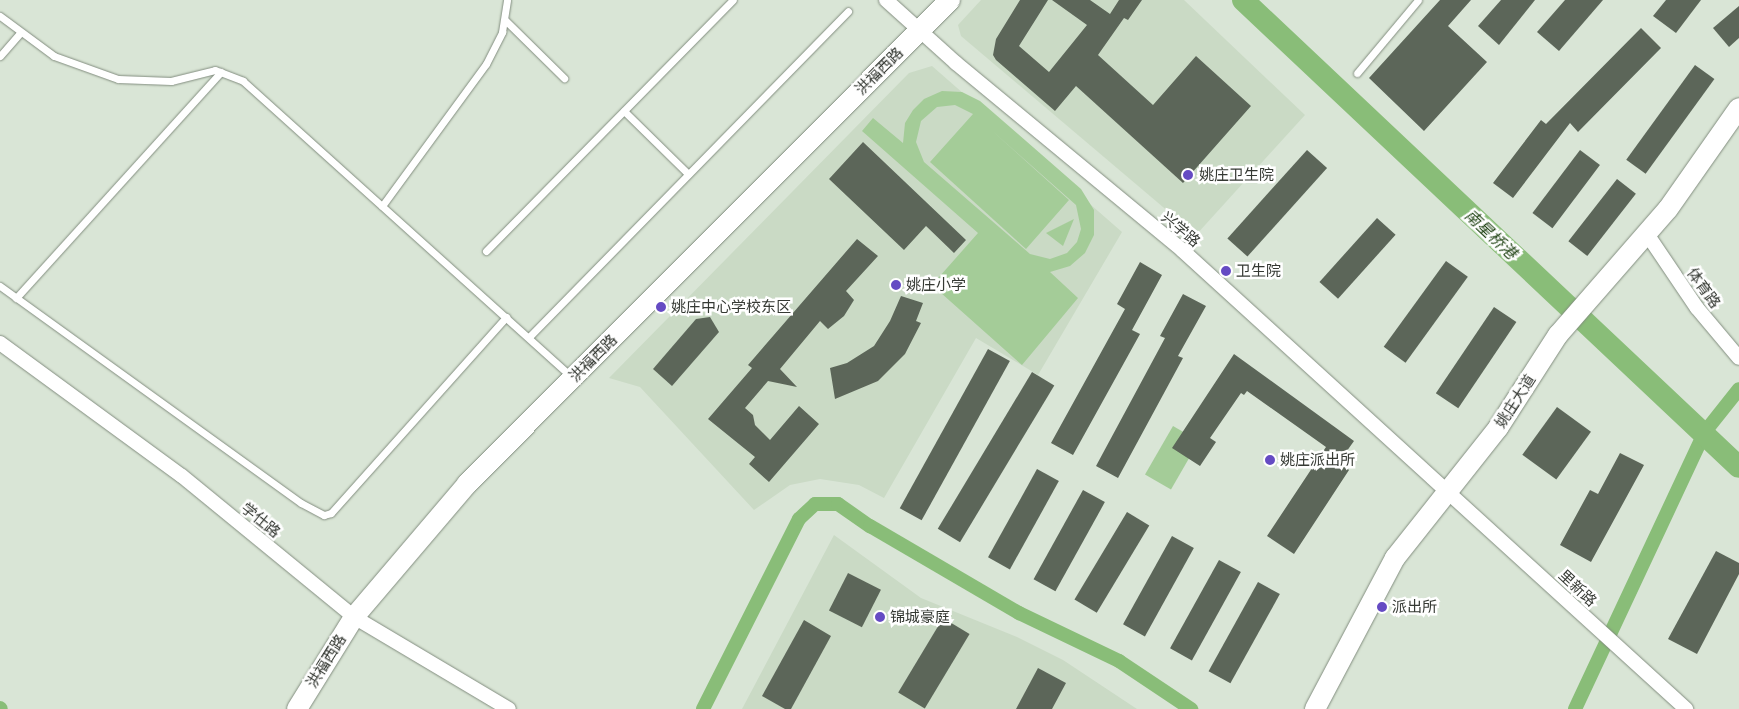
<!DOCTYPE html>
<meta charset="utf-8">
<style>
body{margin:0}
#map{position:relative;width:1739px;height:709px;overflow:hidden;background:#d9e5d6;font-family:"Libre Baskerville","Noto Sans SC",serif}
div>[style]{position:absolute}
.built>*{inset:0;background:#cadac5}
.green>*{inset:0;background:#a4cc98;transform-origin:0 0}
.canal>*{height:14px;margin:-7px;padding:0 7px;transform-origin:7px;border-radius:7px;background:#89bd78}
.river>*{height:22px;margin:-11px;padding:0 11px;transform-origin:11px;border-radius:11px;background:#89bd78}
.building>*{inset:0;background:#5c6659;transform-origin:0 0}
.roads{filter:drop-shadow(0 0 1px #828d7f) drop-shadow(0 0 1px #828d7f)}
.lane>*{height:7px;margin:-3.5px;padding:0 3.5px;transform-origin:3.5px;border-radius:3.5px;background:#fff}
.street>*{height:14px;margin:-7px;padding:0 7px;transform-origin:7px;border-radius:7px;background:#fff}
.secondary>*{height:20px;margin:-10px;padding:0 10px;transform-origin:10px;border-radius:10px;background:#fff}
.dots>*{width:14px;height:14px;translate:-50% -50%;box-sizing:border-box;border:2px solid #fff;border-radius:50%}
span{translate:-50% -50%;white-space:nowrap;text-align:center;line-height:1.15;-webkit-text-stroke:5px #fff;paint-order:stroke}
.street-label{font-size:15px;color:#353933}
.poi-label{font-size:15px;color:#353933}
.left{translate:0 -50%;text-align:left}
.water-label{font-size:16px;color:#1f4213;font-style:italic}
</style>
<div id="map">
<div class="built">
<i style="clip-path:polygon(981px 0,1184px 0,1305px 115px,1196px 235px,961px 36px,958px 25px)"></i>
<i style="clip-path:polygon(932px 66px,1122px 232px,1038px 375px,976px 338px,884px 498px,859px 485px,820px 479px,790px 485px,754px 510px,640px 387px,609px 378px,909px 73px)"></i>
<i style="clip-path:polygon(834px 535px,921px 598px,1017px 637px,1063px 660px,1137px 709px,742px 709px)"></i>
</div>
<div class="green">
<i style="clip-path:polygon(evenodd,942px 91px,962px 92px,980px 101px,1081px 189px,1094px 210px,1094px 235px,1085px 253px,1070px 266px,1050px 272px,1078px 298px,1022px 365px,932px 285px,978px 233px,862px 131px,873px 118px,903px 143px,905px 123px,913px 110px,924px 99px,942px 91px,955px 105px,973px 114px,930px 162px,1026px 249px,1069px 200px,989px 128px,1076px 205px,1081px 229px,1077px 242px,1067px 253px,1050px 259px,1030px 254px,924px 162px,916px 142px,921px 121px,937px 107px,955px 105px)"></i>
<i style="clip-path:polygon(1074px 219px,1063px 246px,1046px 233px)"></i>
<i style="left:1173px;top:426px;width:30px;height:56px;rotate:30deg"></i>
</div>
<div class="canal">
<i style="left:0;top:708px;width:1px;rotate:45deg"></i>
<i style="left:703px;top:709px;width:213px;rotate:-63.2deg"></i>
<i style="left:799px;top:519px;width:22px;rotate:-43deg"></i>
<i style="left:815px;top:504px;width:23px"></i>
<i style="left:838px;top:504px;width:39px;rotate:35deg"></i>
<i style="left:870px;top:526px;width:173px;rotate:30.3deg"></i>
<i style="left:1019px;top:613px;width:111px;rotate:25.6deg"></i>
<i style="left:1119px;top:661px;width:87px;rotate:33.7deg"></i>
<i style="left:1575px;top:709px;width:305px;rotate:-64.9deg"></i>
<i style="left:1704px;top:433px;width:56px;rotate:-51.5deg"></i>
</div>
<div class="river">
<i style="left:1243px;top:0;width:681px;rotate:43.28deg"></i>
</div>
<div class="building">
<i style="clip-path:polygon(1020px 0,1048px 0,1019px 46px,1049px 72px,1087px 25px,1052px 0,1090px 0,1110px 14px,1119px 0,1142px 0,1128px 20px,1124px 18px,1098px 55px,1153px 105px,1196px 56px,1251px 106px,1183px 183px,1076px 86px,1055px 111px,996px 60px,993px 55px,996px 39px)"></i>
<i style="clip-path:polygon(1440px 0,1471px 0,1448px 26px,1487px 62px,1424px 131px,1369px 78px)"></i>
<i style="clip-path:polygon(1501px 0,1535px 0,1499px 45px,1478px 26px)"></i>
<i style="clip-path:polygon(1565px 0,1603px 0,1559px 51px,1537px 32px)"></i>
<i style="clip-path:polygon(1666px 0,1701px 0,1676px 33px,1653px 16px)"></i>
<i style="clip-path:polygon(1739px 6px,1739px 38px,1729px 47px,1713px 28px)"></i>
<i style="clip-path:polygon(1641px 28px,1661px 48px,1578px 132px,1570px 123px,1513px 198px,1493px 183px,1541px 120px,1546px 124px)"></i>
<i style="left:1695px;top:65px;width:24px;height:117px;rotate:36deg"></i>
<i style="clip-path:polygon(863px 142px,966px 240px,954px 253px,926px 226px,904px 250px,829px 179px)"></i>
<i style="left:1307px;top:150px;width:27px;height:119px;rotate:42deg"></i>
<i style="left:1580px;top:150px;width:25px;height:79px;rotate:37deg"></i>
<i style="left:1617px;top:179px;width:24px;height:79px;rotate:38deg"></i>
<i style="left:1377px;top:218px;width:25px;height:86px;rotate:42deg"></i>
<i style="clip-path:polygon(857px 239px,878px 256px,846px 291px,854px 300px,844px 316px,828px 329px,820px 321px,780px 369px,797px 387px,768px 381px,745px 408px,753px 415px,755px 425px,770px 440px,799px 406px,819px 424px,769px 482px,749px 464px,755px 457px,708px 419px,752px 368px,748px 365px)"></i>
<i style="left:1446px;top:261px;width:27px;height:106px;rotate:36deg"></i>
<i style="clip-path:polygon(1140px 262px,1162px 275px,1132px 330px,1140px 334px,1073px 455px,1051px 443px,1125px 309px,1117px 304px)"></i>
<i style="clip-path:polygon(1183px 294px,1206px 306px,1178px 356px,1183px 358px,1118px 478px,1096px 466px,1165px 338px,1160px 336px)"></i>
<i style="clip-path:polygon(901px 296px,923px 303px,916px 321px,921px 323px,905px 354px,878px 381px,835px 399px,830px 368px,847px 363px,874px 346px,890px 321px)"></i>
<i style="left:1494px;top:307px;width:27px;height:104px;rotate:34deg"></i>
<i style="clip-path:polygon(710px 317px,719px 332px,672px 386px,653px 369px,696px 319px)"></i>
<i style="left:988px;top:349px;width:25px;height:182px;rotate:29deg"></i>
<i style="clip-path:polygon(1234px 354px,1354px 441px,1339px 462px,1349px 470px,1294px 554px,1267px 536px,1326px 447px,1247px 391px,1244px 395px,1241px 393px,1210px 438px,1216px 442px,1200px 466px,1172px 448px)"></i>
<i style="left:1032px;top:372px;width:26px;height:183px;rotate:31deg"></i>
<i style="left:1557px;top:407px;width:42px;height:59px;rotate:36deg"></i>
<i style="clip-path:polygon(1620px 453px,1644px 465px,1591px 562px,1560px 545px,1590px 490px,1598px 494px)"></i>
<i style="left:1037px;top:469px;width:25px;height:101px;rotate:29deg"></i>
<i style="left:1083px;top:490px;width:25px;height:102px;rotate:29deg"></i>
<i style="left:1127px;top:512px;width:26px;height:102px;rotate:31deg"></i>
<i style="left:1172px;top:536px;width:25px;height:101px;rotate:29deg"></i>
<i style="clip-path:polygon(1716px 551px,1739px 563px,1739px 574px,1697px 654px,1668px 639px)"></i>
<i style="left:1219px;top:560px;width:25px;height:101px;rotate:29deg"></i>
<i style="left:848px;top:573px;width:37px;height:42px;rotate:27deg"></i>
<i style="left:1258px;top:582px;width:25px;height:102px;rotate:29deg"></i>
<i style="left:943px;top:618px;width:31px;height:87px;rotate:31deg"></i>
<i style="clip-path:polygon(804px 620px,831px 636px,791px 709px,785px 709px,762px 696px)"></i>
<i style="clip-path:polygon(1038px 668px,1066px 683px,1052px 709px,1016px 709px)"></i>
</div>
<div class="roads">
<div class="lane">
<i style="left:0;top:16px;width:67px;rotate:36.5deg"></i>
<i style="left:54px;top:56px;width:68px;rotate:19.8deg"></i>
<i style="left:118px;top:79px;width:53px;rotate:2.2deg"></i>
<i style="left:171px;top:81px;width:45px;rotate:-14deg"></i>
<i style="left:215px;top:70px;width:30px;rotate:21deg"></i>
<i style="left:243px;top:81px;width:441px;rotate:42deg"></i>
<i style="left:505px;top:20px;width:83px;rotate:44.5deg"></i>
<i style="left:0;top:56px;width:30px;rotate:-49deg"></i>
<i style="left:1357px;top:73px;width:95px;rotate:-50.1deg"></i>
<i style="left:624px;top:111px;width:90px;rotate:44.5deg"></i>
<i style="left:382px;top:206px;width:176px;rotate:-53.8deg"></i>
<i style="left:486px;top:64px;width:36px;rotate:-63deg"></i>
<i style="left:502px;top:32px;width:32px;rotate:-81deg"></i>
<i style="left:486px;top:251px;width:352px;rotate:-45.5deg"></i>
<i style="left:0;top:286px;width:371px;rotate:35.8deg"></i>
<i style="left:301px;top:503px;width:26px;rotate:28deg"></i>
<i style="left:324px;top:515px;width:7px;rotate:-16deg"></i>
<i style="left:331px;top:513px;width:263px;rotate:-48.2deg"></i>
<i style="left:16px;top:298px;width:305px;rotate:-47.8deg"></i>
<i style="left:529px;top:337px;width:456px;rotate:-45.6deg"></i>
</div>
<div class="street">
<i style="left:886px;top:0;width:94px;rotate:42deg"></i>
<i style="left:956px;top:63px;width:293px;rotate:39.6deg"></i>
<i style="left:1182px;top:250px;width:682px;rotate:42.32deg"></i>
<i style="left:1647px;top:234px;width:89px;rotate:56deg"></i>
<i style="left:1697px;top:308px;width:65px;rotate:50deg"></i>
<i style="left:0;top:343px;width:225px;rotate:36.2deg"></i>
<i style="left:182px;top:476px;width:222px;rotate:39.3deg"></i>
<i style="left:354px;top:617px;width:180px;rotate:30.7deg"></i>
</div>
<div class="secondary">
<i style="left:297px;top:709px;width:108px;rotate:-58.2deg"></i>
<i style="left:354px;top:617px;width:175px;rotate:-49.6deg"></i>
<i style="left:467px;top:484px;width:684px;rotate:-45.06deg"></i>
<i style="left:1315px;top:709px;width:171px;rotate:-62.1deg"></i>
<i style="left:1395px;top:558px;width:166px;rotate:-51.6deg"></i>
<i style="left:1498px;top:428px;width:111px;rotate:-57.2deg"></i>
<i style="left:1558px;top:335px;width:167px;rotate:-48.9deg"></i>
<i style="left:1668px;top:209px;width:123px;rotate:-54.9deg"></i>
</div>
</div>
<div class="dots">
<i style="left:1188px;top:175px;background:#654bc3"></i>
<i style="left:1226px;top:271px;background:#654bc3"></i>
<i style="left:896px;top:285px;background:#654bc3"></i>
<i style="left:661px;top:307px;background:#654bc3"></i>
<i style="left:1270px;top:460px;background:#654bc3"></i>
<i style="left:1382px;top:607px;background:#654bc3"></i>
<i style="left:880px;top:617px;background:#654bc3"></i>
</div>
<div class="street-label">
<span style="left:879px;top:71px;rotate:-45deg">洪福西路</span>
<span style="left:1181px;top:229px;rotate:40deg">兴学路</span>
<span style="left:1704px;top:288px;rotate:54deg">体育路</span>
<span style="left:593px;top:358px;rotate:-45deg">洪福西路</span>
<span style="left:1515px;top:401px;rotate:-57deg">姚庄大道</span>
<span style="left:261px;top:520px;rotate:39deg">学仕路</span>
<span style="left:1578px;top:588px;rotate:43deg">里新路</span>
<span style="left:326px;top:661px;rotate:-58deg">洪福西路</span>
</div>
<div class="poi-label">
<span class="left" style="left:1199px;top:175px">姚庄卫生院</span>
<span class="left" style="left:1236px;top:271px">卫生院</span>
<span class="left" style="left:906px;top:285px">姚庄小学</span>
<span class="left" style="left:671px;top:307px">姚庄中心学校东区</span>
<span class="left" style="left:1280px;top:460px">姚庄派出所</span>
<span class="left" style="left:1392px;top:607px">派出所</span>
<span class="left" style="left:890px;top:617px">锦城豪庭</span>
</div>
<div class="water-label">
<span style="left:1491px;top:234px;rotate:43deg">南星桥港</span>
</div>
</div>
